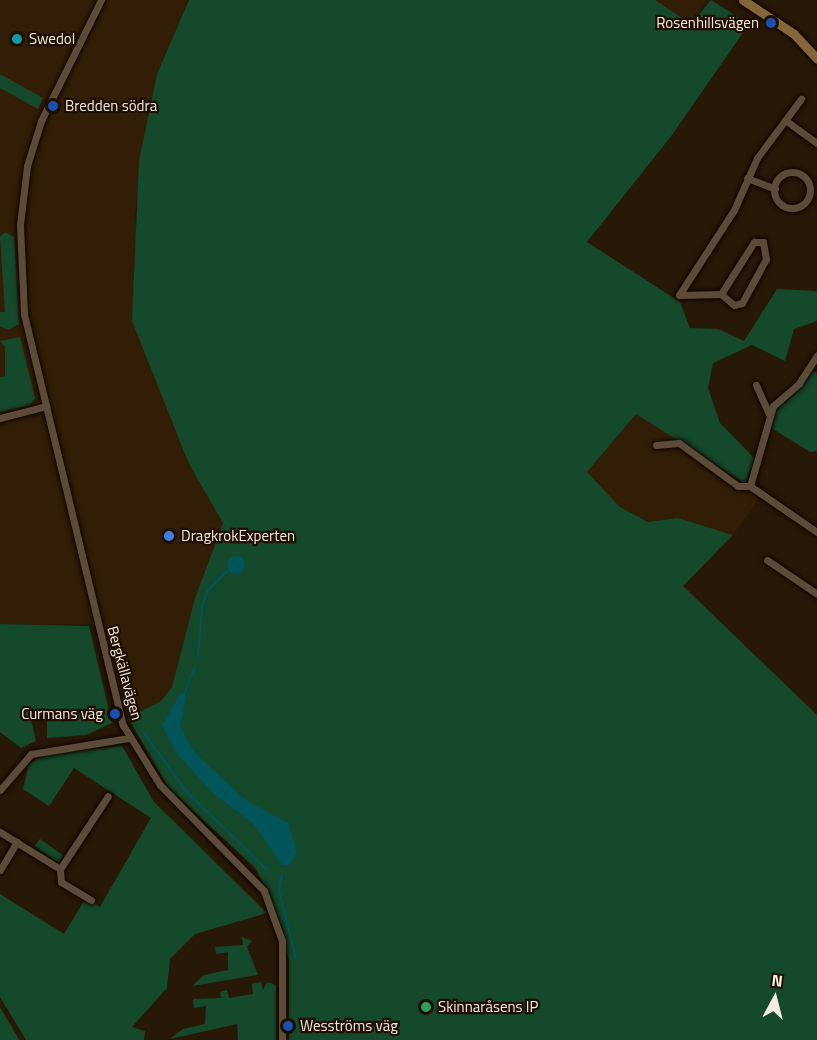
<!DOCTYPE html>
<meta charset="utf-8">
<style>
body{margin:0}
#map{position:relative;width:817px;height:1040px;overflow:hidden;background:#281807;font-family:"Titillium Web",sans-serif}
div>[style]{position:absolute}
.built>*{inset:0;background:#321e06}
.green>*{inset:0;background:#15492b;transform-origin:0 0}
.water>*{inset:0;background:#00545a}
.round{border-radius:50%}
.stream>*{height:2px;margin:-1px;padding:0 1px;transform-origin:1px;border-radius:1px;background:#00545a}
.roads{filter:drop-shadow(0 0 2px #100400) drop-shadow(0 0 2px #100400)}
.street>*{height:7px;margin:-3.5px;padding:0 3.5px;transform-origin:3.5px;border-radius:3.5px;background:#5c4b38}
.street>.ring{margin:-3.5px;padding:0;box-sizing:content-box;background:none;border:7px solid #5c4b38;border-radius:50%}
.secondary>*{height:9px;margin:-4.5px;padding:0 4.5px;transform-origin:4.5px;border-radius:4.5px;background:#836739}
.dots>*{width:16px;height:16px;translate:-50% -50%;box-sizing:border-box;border:3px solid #1e0f01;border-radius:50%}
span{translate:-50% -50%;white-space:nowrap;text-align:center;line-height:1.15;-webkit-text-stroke:4.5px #1e0f01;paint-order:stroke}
.poi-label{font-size:15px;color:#f6ebe0}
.right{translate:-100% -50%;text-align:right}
.left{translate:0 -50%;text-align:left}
.street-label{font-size:15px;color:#f6ebe0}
.north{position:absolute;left:745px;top:968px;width:60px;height:60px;-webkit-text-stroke:4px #1e0f01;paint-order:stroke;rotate:7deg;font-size:16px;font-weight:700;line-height:24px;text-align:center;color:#f6ebe0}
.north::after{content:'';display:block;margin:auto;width:21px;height:27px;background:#f6ebe0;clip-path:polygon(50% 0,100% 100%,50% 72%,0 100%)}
</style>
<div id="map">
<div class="built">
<i style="clip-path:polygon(0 0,189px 0,157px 74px,134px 217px,189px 464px,223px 523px,195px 598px,172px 687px,161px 701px,128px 718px,101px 624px,0 624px)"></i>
<i style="clip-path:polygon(655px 0,706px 0,691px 24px)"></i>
<i style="clip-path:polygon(636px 414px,720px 465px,760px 497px,733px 535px,678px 518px,648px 522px,620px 507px,587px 472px)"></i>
</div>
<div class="green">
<i style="clip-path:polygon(189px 0,655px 0,691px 24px,711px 0,749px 24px,672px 135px,587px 242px,680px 302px,690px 328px,718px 329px,744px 341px,777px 289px,817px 291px,817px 321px,794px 329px,785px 361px,752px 345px,713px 363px,708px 388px,720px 423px,755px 459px,745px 483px,636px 414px,587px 472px,620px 507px,648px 522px,678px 518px,733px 535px,683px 586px,817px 715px,817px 1040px,289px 1040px,289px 960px,269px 893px,255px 868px,168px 787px,128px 718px,161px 701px,172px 687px,195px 598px,223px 523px,189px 464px,132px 321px,139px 161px,157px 74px)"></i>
<i style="clip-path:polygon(0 74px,43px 98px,38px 109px,0 88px)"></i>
<i style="clip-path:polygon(5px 232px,14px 237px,19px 324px,8px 330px,0 326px,0 312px,5px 312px,0 237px)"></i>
<i style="clip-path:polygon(20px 337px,35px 398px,30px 405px,0 412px,0 377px,5px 376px,5px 347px,0 341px)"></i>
<i style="clip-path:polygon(812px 369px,817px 374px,817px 451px,810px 452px,768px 426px,777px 405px)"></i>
<i style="clip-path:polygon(0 624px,89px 626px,112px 723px,86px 735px,47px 738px,47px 717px,31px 720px,36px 741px,21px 748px,0 732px)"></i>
<i style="clip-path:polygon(122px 746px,154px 802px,267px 913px,195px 934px,170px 959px,167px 988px,132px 1027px,145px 1031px,144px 1040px,26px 1040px,0 997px,0 894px,64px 934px,85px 899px,100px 907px,151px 818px,74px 768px,49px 806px,23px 789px,29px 764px,47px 754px)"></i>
<i style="left:40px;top:839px;width:29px;height:9px;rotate:35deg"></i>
<i style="clip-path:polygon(242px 937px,252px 941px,247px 947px,258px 975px,192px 986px,204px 975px,228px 970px,228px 952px,216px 954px,215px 947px,243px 945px)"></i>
<i style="clip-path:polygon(261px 982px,263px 990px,267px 982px,276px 985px,276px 1040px,238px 1040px,237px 1024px,170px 1039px,183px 1029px,205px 1024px,206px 1006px,194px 1008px,193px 999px,221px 998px,220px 992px,227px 990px,229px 998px,253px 994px,252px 984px)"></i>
<i style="clip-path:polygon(0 1007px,17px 1036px,19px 1040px,0 1040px)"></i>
</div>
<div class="water">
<i class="round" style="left:227px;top:556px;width:18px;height:18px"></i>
<i style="clip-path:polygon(181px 693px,186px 696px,180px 727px,195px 753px,247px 801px,288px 823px,297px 852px,289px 865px,282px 865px,253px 823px,215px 795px,177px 754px,162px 725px)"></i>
</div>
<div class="stream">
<i style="left:198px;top:656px;width:49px;rotate:-85.3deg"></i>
<i style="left:202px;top:607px;width:18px;rotate:-71deg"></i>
<i style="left:208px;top:590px;width:28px;rotate:-45deg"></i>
<i style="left:183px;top:697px;width:33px;rotate:-69deg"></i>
<i style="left:144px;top:733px;width:72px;rotate:54.1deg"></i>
<i style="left:186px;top:791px;width:113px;rotate:44.3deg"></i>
<i style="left:282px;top:875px;width:15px;rotate:101deg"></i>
<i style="left:279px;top:890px;width:71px;rotate:76.2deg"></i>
</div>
<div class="roads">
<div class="street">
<i style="left:101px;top:0;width:135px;rotate:116.4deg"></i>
<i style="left:41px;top:121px;width:47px;rotate:107.3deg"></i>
<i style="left:27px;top:166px;width:59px;rotate:96.8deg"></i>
<i style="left:20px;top:225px;width:89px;rotate:87.4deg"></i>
<i style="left:24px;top:314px;width:423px;rotate:76.5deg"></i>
<i style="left:123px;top:725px;width:70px;rotate:58.3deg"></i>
<i style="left:160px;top:785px;width:148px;rotate:45.5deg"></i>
<i style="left:264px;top:891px;width:53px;rotate:70.2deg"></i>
<i style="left:282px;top:941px;width:99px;rotate:90deg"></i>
<i style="left:785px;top:120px;width:39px;rotate:36deg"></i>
<i class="ring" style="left:774px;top:172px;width:29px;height:29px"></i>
<i style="left:747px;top:178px;width:30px;rotate:21deg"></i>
<i style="left:754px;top:242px;width:9px"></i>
<i style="left:763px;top:242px;width:17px;rotate:80deg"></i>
<i style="left:766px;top:259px;width:50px;rotate:118.6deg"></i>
<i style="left:742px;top:303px;width:8px;rotate:166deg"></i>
<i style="left:734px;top:305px;width:17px;rotate:-140deg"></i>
<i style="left:721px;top:294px;width:62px;rotate:-57.6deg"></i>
<i style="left:679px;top:295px;width:101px;rotate:-57.1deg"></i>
<i style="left:734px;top:210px;width:57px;rotate:-66.1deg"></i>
<i style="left:757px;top:158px;width:74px;rotate:-53.3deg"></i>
<i style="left:679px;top:295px;width:42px;rotate:-1.4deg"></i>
<i style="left:756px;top:385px;width:32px;rotate:66deg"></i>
<i style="left:0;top:418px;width:48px;rotate:-14.6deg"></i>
<i style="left:656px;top:445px;width:23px;rotate:-5deg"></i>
<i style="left:679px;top:443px;width:73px;rotate:36.1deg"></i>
<i style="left:738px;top:486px;width:12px"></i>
<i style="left:750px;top:486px;width:81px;rotate:34.5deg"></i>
<i style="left:750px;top:486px;width:83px;rotate:-74deg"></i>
<i style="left:773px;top:406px;width:35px;rotate:-41deg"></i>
<i style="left:799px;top:383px;width:33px;rotate:-57deg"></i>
<i style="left:767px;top:560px;width:60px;rotate:34.2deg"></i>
<i style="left:0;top:790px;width:48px;rotate:-49.3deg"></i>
<i style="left:31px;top:754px;width:99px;rotate:-9.3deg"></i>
<i style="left:0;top:832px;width:70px;rotate:31.7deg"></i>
<i style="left:60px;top:869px;width:87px;rotate:-56.7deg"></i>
<i style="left:60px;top:869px;width:13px;rotate:86deg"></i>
<i style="left:61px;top:882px;width:35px;rotate:31deg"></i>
<i style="left:0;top:870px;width:33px;rotate:-59deg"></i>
</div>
<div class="secondary">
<i style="left:743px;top:0;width:61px;rotate:33.7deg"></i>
<i style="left:794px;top:34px;width:34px;rotate:47deg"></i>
</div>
</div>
<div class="dots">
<i style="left:771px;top:23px;background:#1a4fb4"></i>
<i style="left:17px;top:39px;background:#0f9aa8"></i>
<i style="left:53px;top:106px;background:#1a4fb4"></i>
<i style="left:169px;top:536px;background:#3f7fe0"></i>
<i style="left:115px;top:714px;background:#1a4fb4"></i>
<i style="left:426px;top:1007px;background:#2e9e5b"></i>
<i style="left:288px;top:1026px;background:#1a4fb4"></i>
</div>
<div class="poi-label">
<span class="right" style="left:759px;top:23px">Rosenhillsvägen</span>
<span class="left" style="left:29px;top:39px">Swedol</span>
<span class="left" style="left:65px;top:106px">Bredden södra</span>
<span class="left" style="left:181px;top:536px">DragkrokExperten</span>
<span class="right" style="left:103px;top:714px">Curmans väg</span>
<span class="left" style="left:438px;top:1007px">Skinnaråsens IP</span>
<span class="left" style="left:300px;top:1026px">Wesströms väg</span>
</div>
<div class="street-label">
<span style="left:125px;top:673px;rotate:75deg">Bergkällavägen</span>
</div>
<div class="north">N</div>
</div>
